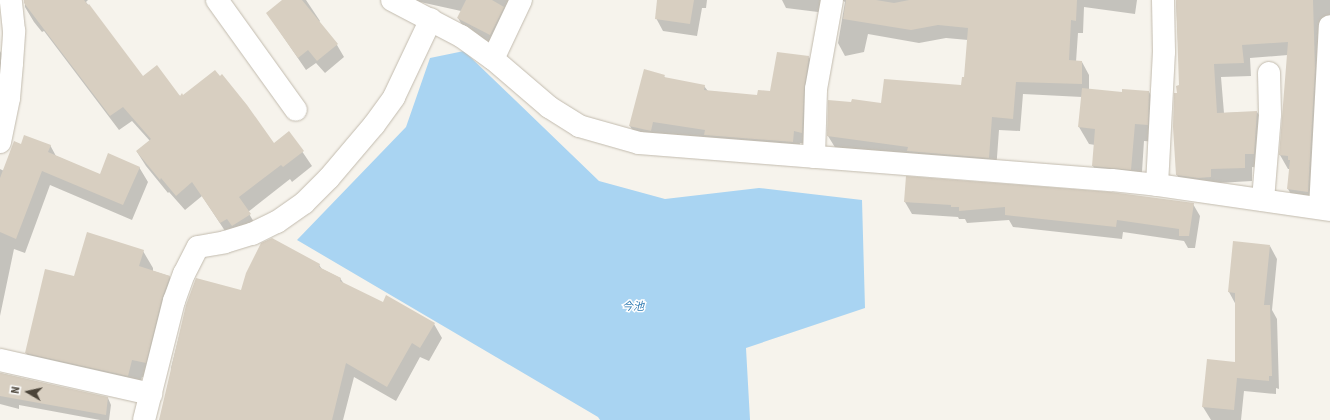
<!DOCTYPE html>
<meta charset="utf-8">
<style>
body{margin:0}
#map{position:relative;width:1330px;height:420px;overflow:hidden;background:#f6f3ec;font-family:"Source Sans 3","Noto Sans JP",sans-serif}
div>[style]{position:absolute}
.water>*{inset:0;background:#a9d4f2}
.shadow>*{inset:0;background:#0003}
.building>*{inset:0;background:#d8cfc1}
.roads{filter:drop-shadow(0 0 1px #c2bbae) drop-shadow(0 0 1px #c2bbae)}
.minor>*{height:22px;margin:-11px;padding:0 11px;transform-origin:11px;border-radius:11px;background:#fff}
span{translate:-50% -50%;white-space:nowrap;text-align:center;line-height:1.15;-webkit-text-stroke:3px #fff;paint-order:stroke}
.water-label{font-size:11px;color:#2e7ab2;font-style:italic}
.north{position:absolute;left:8px;top:372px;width:40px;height:40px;-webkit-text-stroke:3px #fff;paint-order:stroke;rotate:279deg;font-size:11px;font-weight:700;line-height:16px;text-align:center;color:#4b4439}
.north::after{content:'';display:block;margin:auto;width:14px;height:18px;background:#4b4439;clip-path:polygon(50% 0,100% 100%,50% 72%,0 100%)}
</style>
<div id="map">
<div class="water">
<i style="clip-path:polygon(464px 51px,599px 181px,665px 199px,759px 188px,862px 200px,865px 308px,746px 348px,750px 420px,600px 420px,598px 417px,297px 240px,406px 127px,430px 58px)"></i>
</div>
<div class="shadow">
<i style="clip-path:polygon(25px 0,88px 0,86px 2px,143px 77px,274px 144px,289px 132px,312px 166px,292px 182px,290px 179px,248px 212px,258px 229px,229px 237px,202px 196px,185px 210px,169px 192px,168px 193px,146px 166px,137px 152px,150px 141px,132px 121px,119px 130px,44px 31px,42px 32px,34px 22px,25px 7px)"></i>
<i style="clip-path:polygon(284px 0,306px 0,320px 21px,319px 22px,337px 45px,344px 57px,325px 73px,316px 63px,306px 70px,267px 13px)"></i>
<i style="clip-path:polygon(411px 0,526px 0,497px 46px,465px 30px,458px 18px,461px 11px)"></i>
<i style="clip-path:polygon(658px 0,707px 0,706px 8px,702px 8px,697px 36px,663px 31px,656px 18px)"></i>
<i style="clip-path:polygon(782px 0,1137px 0,1135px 14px,1084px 7px,1083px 33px,1078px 33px,1076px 62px,1082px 62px,1089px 75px,1089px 90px,1123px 93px,1149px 92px,1159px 110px,1157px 142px,1144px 141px,1141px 187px,1103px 183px,1093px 166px,1095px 145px,1089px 144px,1079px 127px,1082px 97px,1023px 94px,1020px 131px,999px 130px,996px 171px,836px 149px,828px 136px,882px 104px,962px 86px,965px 78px,968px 40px,946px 38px,919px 43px,868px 34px,864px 52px,845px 56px,838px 43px,845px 2px,842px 0,826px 13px,786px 8px)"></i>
<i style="clip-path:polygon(1176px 0,1330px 0,1330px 27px,1316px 205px,1296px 203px,1288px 189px,1290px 169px,1288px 169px,1280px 155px,1288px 55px,1250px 58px,1251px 76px,1221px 77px,1224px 113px,1257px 112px,1265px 125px,1261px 168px,1252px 167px,1252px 181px,1218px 183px,1218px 191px,1185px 188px,1177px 175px,1178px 95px,1180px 86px)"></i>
<i style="clip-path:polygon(0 51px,7px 63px,0 96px)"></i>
<i style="clip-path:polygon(809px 57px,816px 70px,809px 144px,800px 143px,799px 154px,637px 138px,630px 126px,664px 76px,666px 79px,704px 86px,708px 91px,758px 96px,771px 92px)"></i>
<i style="clip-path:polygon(22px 145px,50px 145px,56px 156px,100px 175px,139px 167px,148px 182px,132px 220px,50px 185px,25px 253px,14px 249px,0 316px,0 169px,4px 171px)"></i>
<i style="clip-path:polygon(905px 202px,1193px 204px,1200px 216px,1195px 248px,1188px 248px,1184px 241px,1123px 232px,1122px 239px,1013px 227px,1009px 220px,967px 223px,965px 219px,959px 219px,958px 217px,912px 214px)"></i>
<i style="clip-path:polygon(1270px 246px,1277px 259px,1272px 310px,1277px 319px,1279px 389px,1276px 388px,1276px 394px,1244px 391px,1241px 420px,1211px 420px,1203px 407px,1236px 363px,1236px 305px,1229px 292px)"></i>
<i style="clip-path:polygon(143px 251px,153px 268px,153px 271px,169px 276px,180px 294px,155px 380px,142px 377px,138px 393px,36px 370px,26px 353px,75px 277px)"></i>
<i style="clip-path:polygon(319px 265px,322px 269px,340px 278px,344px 284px,383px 304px,434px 324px,442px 338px,429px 361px,420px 357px,396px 401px,354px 377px,343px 420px,162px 420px,173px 371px,171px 368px,187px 305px,242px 291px)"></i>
<i style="clip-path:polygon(0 373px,108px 398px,111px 405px,109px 420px,100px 420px,19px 405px,19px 409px,0 404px)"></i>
</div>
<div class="building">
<i style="clip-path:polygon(24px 0,84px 0,88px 5px,89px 4px,143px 76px,157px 65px,180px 96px,182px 93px,183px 95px,215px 70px,220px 76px,222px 74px,247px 105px,274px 143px,289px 131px,304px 151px,283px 167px,281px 165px,239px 197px,251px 214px,232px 226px,227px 219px,220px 223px,192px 182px,176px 196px,161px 178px,160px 180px,136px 151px,151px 139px,123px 107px,110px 116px,24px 3px)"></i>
<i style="clip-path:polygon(282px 0,302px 0,338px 44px,317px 61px,308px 50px,298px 58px,266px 13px)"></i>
<i style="clip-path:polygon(466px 0,492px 0,504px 7px,490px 35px,457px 18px)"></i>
<i style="clip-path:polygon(657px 0,694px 0,690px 24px,655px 19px)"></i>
<i style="clip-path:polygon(846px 0,876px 0,894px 3px,909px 0,1077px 0,1076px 21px,1071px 20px,1069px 60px,1082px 61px,1082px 84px,1016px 82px,1013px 119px,992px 117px,989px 158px,907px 151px,908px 147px,827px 136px,828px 100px,851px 102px,852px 99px,881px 103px,884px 79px,961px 85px,962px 77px,964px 77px,968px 28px,938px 25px,911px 30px,843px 19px)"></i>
<i style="clip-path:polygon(1176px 0,1313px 0,1315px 69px,1308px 192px,1287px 189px,1290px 160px,1288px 160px,1288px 156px,1279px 155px,1288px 42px,1242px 45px,1244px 63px,1214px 64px,1217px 113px,1257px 111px,1254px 154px,1245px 154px,1245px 168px,1211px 169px,1211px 177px,1198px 178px,1176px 175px,1173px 127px,1174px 93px,1177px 93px,1176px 86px,1179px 85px)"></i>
<i style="clip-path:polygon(777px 52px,809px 56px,804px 89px,802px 133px,794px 131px,793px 142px,704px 135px,705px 130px,653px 122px,651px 131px,629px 126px,644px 69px,665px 75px,664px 77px,705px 85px,704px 90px,757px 95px,758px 90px,770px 91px)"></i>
<i style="clip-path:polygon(1082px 88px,1122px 92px,1122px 89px,1149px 91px,1148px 125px,1135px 124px,1131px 170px,1092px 166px,1095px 129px,1078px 127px)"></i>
<i style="clip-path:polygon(24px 135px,51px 145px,48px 152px,100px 174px,108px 153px,140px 167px,123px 205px,42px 171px,16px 239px,0 232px,0 178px,14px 141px,21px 144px)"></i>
<i style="clip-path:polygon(906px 176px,1111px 192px,1194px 203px,1189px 236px,1179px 236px,1179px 229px,1117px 220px,1116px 227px,1005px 215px,1005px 207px,959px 211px,959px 207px,951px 207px,951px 205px,904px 202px)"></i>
<i style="clip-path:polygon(87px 232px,144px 250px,139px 266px,170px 276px,162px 298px,146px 363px,132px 360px,128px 376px,25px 353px,45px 269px,74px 276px)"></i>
<i style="clip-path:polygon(272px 238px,320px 264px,319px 267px,341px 278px,340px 281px,383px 302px,386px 295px,435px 323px,420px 348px,412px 343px,387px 387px,346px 363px,332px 420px,159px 420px,186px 305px,196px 278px,241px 290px,246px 273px,261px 243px)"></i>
<i style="clip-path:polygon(1233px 241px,1270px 245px,1264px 305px,1270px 305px,1272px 376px,1269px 376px,1269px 381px,1237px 378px,1234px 410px,1202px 407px,1207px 359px,1235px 362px,1235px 293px,1228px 292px)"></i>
<i style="clip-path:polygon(0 373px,108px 397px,106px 415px,0 396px)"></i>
</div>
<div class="roads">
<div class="minor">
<i style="left:217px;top:0;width:135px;rotate:54.3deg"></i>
<i style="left:392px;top:0;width:78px;rotate:27.6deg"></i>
<i style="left:461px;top:36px;width:39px;rotate:36deg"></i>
<i style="left:493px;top:59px;width:74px;rotate:40.6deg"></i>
<i style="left:549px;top:107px;width:36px;rotate:32deg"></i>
<i style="left:579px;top:126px;width:62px;rotate:15.8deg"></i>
<i style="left:639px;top:143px;width:474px;rotate:4.5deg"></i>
<i style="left:1112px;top:180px;width:45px;rotate:6.3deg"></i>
<i style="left:1157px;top:185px;width:175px;rotate:8.2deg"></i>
<i style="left:493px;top:59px;width:65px;rotate:-64.6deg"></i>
<i style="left:0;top:142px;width:45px;rotate:-78.4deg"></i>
<i style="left:9px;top:98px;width:35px;rotate:-85deg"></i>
<i style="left:12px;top:63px;width:32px;rotate:-86deg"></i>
<i style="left:14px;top:31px;width:31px;rotate:-96deg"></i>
<i style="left:814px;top:157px;width:68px;rotate:-88.3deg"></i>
<i style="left:816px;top:89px;width:90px;rotate:-79.8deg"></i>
<i style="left:1157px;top:185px;width:133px;rotate:-87deg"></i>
<i style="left:1164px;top:52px;width:52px;rotate:-91.1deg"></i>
<i style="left:1263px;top:200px;width:86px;rotate:-85.3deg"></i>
<i style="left:1270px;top:114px;width:41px;rotate:-91.4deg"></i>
<i style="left:1320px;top:208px;width:182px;rotate:-86.9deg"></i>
<i style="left:0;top:360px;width:155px;rotate:12.7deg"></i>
<i style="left:144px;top:420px;width:123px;rotate:-75.9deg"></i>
<i style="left:174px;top:301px;width:29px;rotate:-70deg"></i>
<i style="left:184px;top:274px;width:30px;rotate:-63deg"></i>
<i style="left:198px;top:247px;width:27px;rotate:-10deg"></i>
<i style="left:225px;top:242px;width:28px;rotate:-17deg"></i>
<i style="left:252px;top:234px;width:28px;rotate:-26deg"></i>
<i style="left:277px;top:222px;width:33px;rotate:-35deg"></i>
<i style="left:304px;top:203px;width:35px;rotate:-45deg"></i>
<i style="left:329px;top:178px;width:70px;rotate:-49.7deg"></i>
<i style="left:374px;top:125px;width:34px;rotate:-54deg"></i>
<i style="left:394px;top:97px;width:86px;rotate:-64.6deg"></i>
</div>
</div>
<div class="water-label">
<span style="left:633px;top:307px">今池</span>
</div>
<div class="north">N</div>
</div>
